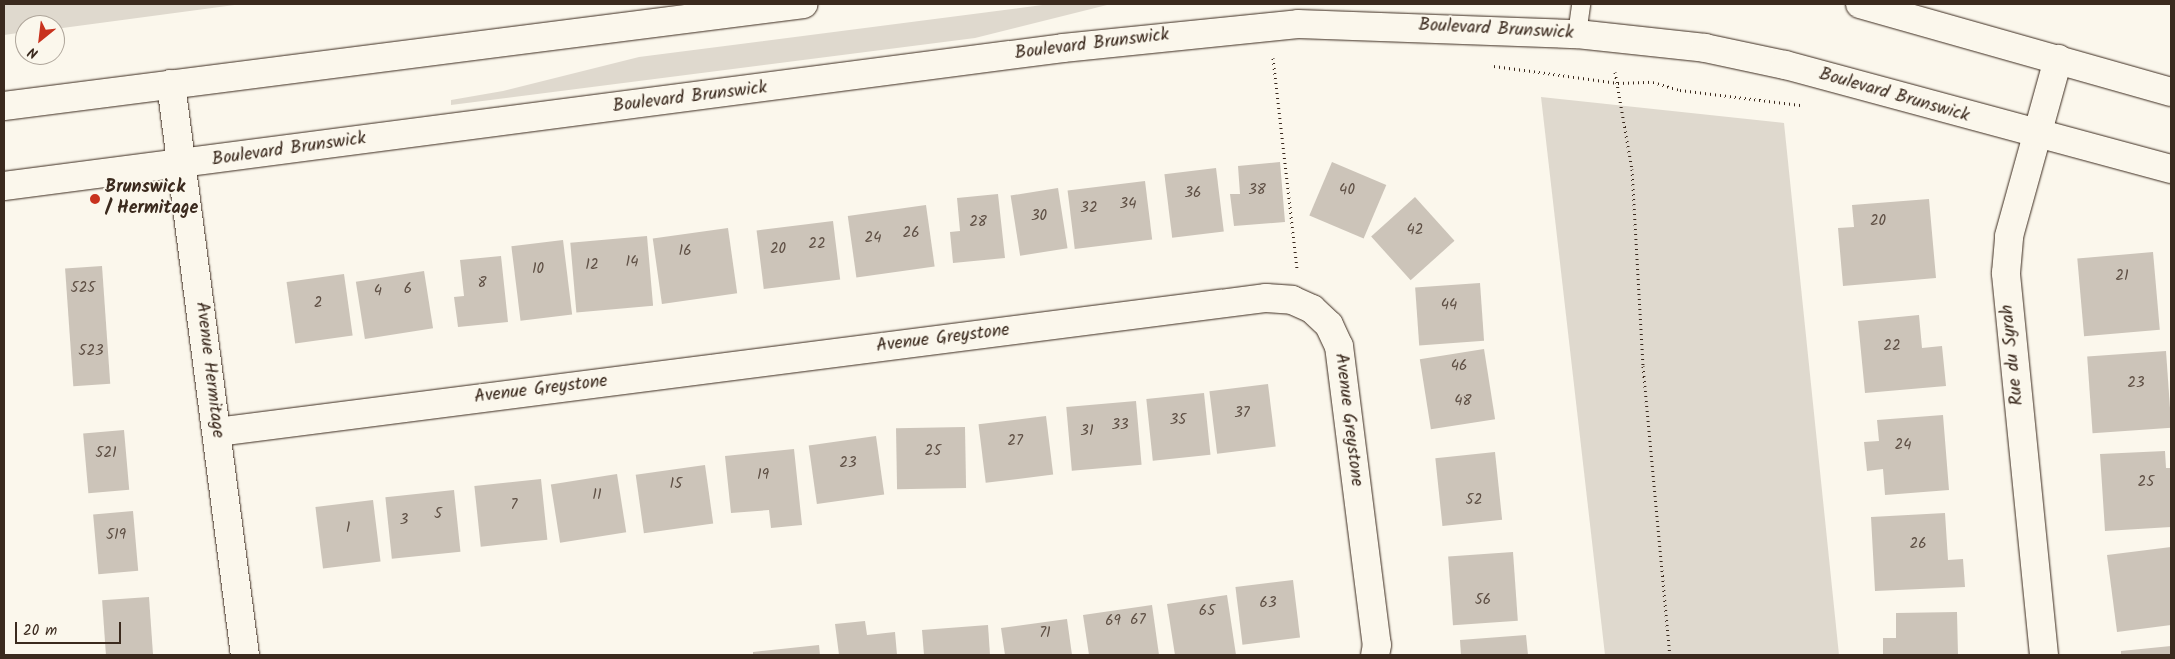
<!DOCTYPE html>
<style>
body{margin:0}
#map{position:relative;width:2175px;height:659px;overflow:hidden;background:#fbf7ec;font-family:Kalam,sans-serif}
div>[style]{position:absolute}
.green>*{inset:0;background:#dfd9ce}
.building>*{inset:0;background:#ccc4b9;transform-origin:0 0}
.path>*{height:3px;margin-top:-1.5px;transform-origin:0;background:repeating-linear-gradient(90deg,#3b2a1e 0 1px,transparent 0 5px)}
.roads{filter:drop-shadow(0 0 1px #3b2a1e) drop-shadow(0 0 1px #3b2a1e)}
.lane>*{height:18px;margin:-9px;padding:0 9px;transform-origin:9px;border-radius:9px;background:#fbf7ec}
.street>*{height:28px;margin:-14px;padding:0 14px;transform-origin:14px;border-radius:14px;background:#fbf7ec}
.secondary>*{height:28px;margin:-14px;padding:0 14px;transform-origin:14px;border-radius:14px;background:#fbf7ec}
.dots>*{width:14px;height:14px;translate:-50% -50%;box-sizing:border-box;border:2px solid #fbf7ec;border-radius:50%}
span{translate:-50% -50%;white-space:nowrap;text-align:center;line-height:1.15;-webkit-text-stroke:4px #fbf7ec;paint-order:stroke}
.number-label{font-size:15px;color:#5f5045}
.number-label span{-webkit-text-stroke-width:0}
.street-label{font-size:18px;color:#3b2a1e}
.poi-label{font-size:18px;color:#3b2a1e;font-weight:700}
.left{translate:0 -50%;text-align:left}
.frame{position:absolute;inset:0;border:5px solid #3b2a1e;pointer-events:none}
.north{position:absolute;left:15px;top:15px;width:50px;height:50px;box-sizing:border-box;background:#fbf7ec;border:1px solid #aea59a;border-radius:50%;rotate:209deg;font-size:14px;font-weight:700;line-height:20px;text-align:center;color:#3b2a1e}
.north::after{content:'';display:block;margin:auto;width:18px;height:22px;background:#c8321e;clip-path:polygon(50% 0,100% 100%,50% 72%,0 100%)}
.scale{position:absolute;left:15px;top:622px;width:106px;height:22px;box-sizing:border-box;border:2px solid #3b2a1e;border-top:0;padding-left:6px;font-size:15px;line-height:18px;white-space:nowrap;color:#3b2a1e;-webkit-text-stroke:4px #fbf7ec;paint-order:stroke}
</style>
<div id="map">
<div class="green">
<i style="clip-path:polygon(4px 4px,242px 4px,55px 29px,55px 25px,25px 25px,25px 32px,4px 35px)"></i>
<i style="clip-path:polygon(1050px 4px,1111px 4px,975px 38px,451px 105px,451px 100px,503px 91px,639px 57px)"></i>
<i style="clip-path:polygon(1541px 97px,1784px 123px,1839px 655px,1605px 655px)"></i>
</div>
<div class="building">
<i style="clip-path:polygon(1280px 162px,1285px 222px,1234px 226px,1230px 194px,1240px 194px,1238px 166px)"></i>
<i style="left:1332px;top:162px;width:59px;height:58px;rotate:23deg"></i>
<i style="left:1216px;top:168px;width:64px;height:52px;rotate:83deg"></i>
<i style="left:1145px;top:181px;width:59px;height:78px;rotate:83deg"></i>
<i style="left:1058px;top:188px;width:61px;height:48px;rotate:81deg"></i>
<i style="clip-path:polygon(998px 194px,1005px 258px,953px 263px,950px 232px,960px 231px,957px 198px)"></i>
<i style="left:1415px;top:197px;width:59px;height:59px;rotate:48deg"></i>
<i style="clip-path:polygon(1929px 199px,1936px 278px,1843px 286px,1838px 228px,1854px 227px,1852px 205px)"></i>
<i style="left:926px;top:205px;width:62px;height:79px;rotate:82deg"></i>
<i style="left:833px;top:221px;width:59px;height:77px;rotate:83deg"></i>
<i style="left:728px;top:228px;width:66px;height:76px;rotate:82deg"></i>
<i style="left:647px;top:236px;width:70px;height:77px;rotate:85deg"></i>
<i style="left:563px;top:240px;width:75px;height:52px;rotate:83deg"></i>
<i style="left:2153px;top:252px;width:78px;height:76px;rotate:85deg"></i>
<i style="clip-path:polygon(501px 256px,508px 322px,458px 327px,454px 297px,464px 296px,460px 260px)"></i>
<i style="left:102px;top:266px;width:118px;height:37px;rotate:86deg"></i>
<i style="left:424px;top:271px;width:58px;height:69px;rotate:81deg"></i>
<i style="left:344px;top:274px;width:62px;height:58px;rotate:82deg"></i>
<i style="left:1480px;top:283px;width:58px;height:65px;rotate:86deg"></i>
<i style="clip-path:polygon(1919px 315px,1922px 348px,1942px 346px,1946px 386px,1865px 393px,1858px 321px)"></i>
<i style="left:1484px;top:349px;width:71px;height:65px;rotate:81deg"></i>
<i style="left:2166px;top:351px;width:77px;height:79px;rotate:86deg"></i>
<i style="left:1268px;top:384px;width:63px;height:59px;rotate:83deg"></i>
<i style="left:1204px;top:393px;width:62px;height:58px;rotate:84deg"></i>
<i style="left:1136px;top:401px;width:64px;height:70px;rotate:85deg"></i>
<i style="clip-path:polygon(1943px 415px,1949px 490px,1885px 495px,1883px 469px,1867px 471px,1864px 442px,1879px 441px,1877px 420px)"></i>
<i style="left:1046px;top:416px;width:59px;height:68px;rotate:83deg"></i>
<i style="left:965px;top:427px;width:61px;height:69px;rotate:89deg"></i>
<i style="left:124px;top:430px;width:60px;height:41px;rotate:85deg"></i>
<i style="left:876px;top:436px;width:59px;height:68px;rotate:82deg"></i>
<i style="clip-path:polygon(794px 449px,802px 525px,771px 528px,769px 510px,731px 513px,725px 456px)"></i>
<i style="clip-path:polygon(2165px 451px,2166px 468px,2171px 468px,2171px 527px,2105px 531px,2100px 454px)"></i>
<i style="left:1495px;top:452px;width:68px;height:60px;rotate:84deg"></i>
<i style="left:705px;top:465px;width:59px;height:70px;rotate:82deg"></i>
<i style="left:617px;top:474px;width:59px;height:67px;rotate:81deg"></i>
<i style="left:541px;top:479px;width:61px;height:67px;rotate:84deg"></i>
<i style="left:454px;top:490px;width:62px;height:69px;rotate:84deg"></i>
<i style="left:373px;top:500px;width:62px;height:58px;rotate:83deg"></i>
<i style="left:133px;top:511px;width:60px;height:40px;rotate:85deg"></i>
<i style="clip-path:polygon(1945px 513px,1948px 560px,1963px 559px,1965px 587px,1875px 591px,1871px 517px)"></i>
<i style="clip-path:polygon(2171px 547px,2171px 625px,2117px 632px,2107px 555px)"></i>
<i style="left:1513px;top:552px;width:69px;height:65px;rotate:86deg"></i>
<i style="left:1293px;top:580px;width:58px;height:58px;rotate:83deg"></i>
<i style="clip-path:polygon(1227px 595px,1236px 655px,1175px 655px,1167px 604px)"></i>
<i style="left:149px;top:597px;width:58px;height:47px;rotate:86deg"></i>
<i style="clip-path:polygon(1152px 605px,1159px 655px,1089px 655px,1083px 615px)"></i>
<i style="clip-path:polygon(1957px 612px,1958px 655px,1883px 655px,1883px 638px,1896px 638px,1896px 613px)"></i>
<i style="clip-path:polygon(1067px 619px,1072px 655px,1005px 655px,1001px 628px)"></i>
<i style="clip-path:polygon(865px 621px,867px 635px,895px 632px,897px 655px,839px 655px,835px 624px)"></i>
<i style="clip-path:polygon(988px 625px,990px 655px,924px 655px,922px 630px)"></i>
<i style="clip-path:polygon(1526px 635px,1528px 655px,1461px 655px,1460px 640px)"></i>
<i style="clip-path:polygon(819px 645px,820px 655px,753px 655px,753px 652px)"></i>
<i style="clip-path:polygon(2171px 646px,2171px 655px,2121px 655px,2121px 651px)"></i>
</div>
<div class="path">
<i style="left:1273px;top:58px;width:211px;rotate:83.5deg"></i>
<i style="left:1494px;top:66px;width:125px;rotate:7.8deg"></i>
<i style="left:1618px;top:83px;width:35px;rotate:-2deg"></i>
<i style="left:1653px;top:82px;width:28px;rotate:17deg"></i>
<i style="left:1680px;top:90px;width:121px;rotate:7.1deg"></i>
<i style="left:1615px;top:72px;width:98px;rotate:80.1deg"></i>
<i style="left:1632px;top:169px;width:197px;rotate:86.8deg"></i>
<i style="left:1643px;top:366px;width:290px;rotate:84.7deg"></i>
</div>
<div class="roads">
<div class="lane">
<i style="left:1577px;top:34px;width:30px;rotate:-82deg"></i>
</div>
<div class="street">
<i style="left:171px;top:84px;width:576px;rotate:82.62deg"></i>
<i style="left:217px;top:432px;width:1058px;rotate:-7.28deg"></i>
<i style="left:1266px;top:298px;width:26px;rotate:4deg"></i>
<i style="left:1292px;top:300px;width:22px;rotate:24deg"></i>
<i style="left:1312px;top:309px;width:23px;rotate:43deg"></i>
<i style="left:1329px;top:325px;width:23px;rotate:65deg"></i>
<i style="left:1339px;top:346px;width:301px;rotate:82.8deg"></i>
<i style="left:1377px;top:645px;width:10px;rotate:101deg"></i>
<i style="left:2044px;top:655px;width:384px;rotate:-95.7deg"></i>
<i style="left:2006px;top:273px;width:37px;rotate:-85deg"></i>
<i style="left:2009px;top:236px;width:184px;rotate:-74.5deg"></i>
</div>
<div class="secondary">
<i style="left:1860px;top:4px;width:323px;rotate:15.8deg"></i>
<i style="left:4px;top:106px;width:806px;rotate:-7.27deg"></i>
<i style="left:4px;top:186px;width:1068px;rotate:-7.42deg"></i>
<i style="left:1063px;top:48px;width:236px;rotate:-5.8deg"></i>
<i style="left:1298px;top:24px;width:279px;rotate:2.1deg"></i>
<i style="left:1577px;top:34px;width:129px;rotate:6.2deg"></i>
<i style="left:1705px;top:48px;width:82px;rotate:12deg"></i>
<i style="left:1785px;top:65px;width:400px;rotate:15.1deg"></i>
</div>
</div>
<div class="dots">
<i style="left:95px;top:199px;background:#c8321e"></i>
</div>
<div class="number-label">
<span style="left:1257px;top:191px">38</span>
<span style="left:1347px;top:191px">40</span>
<span style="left:1193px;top:194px">36</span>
<span style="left:1128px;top:205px">34</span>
<span style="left:1089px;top:209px">32</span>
<span style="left:1039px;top:217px">30</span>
<span style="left:1878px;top:222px">20</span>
<span style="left:978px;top:223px">28</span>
<span style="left:1415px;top:231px">42</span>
<span style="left:911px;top:234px">26</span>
<span style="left:873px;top:239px">24</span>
<span style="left:817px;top:245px">22</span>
<span style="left:778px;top:250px">20</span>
<span style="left:685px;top:252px">16</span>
<span style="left:632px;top:263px">14</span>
<span style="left:592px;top:266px">12</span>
<span style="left:538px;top:270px">10</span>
<span style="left:2122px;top:277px">21</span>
<span style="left:482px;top:284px">8</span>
<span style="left:83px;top:289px">525</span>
<span style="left:408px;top:290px">6</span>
<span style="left:378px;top:292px">4</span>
<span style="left:318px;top:304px">2</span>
<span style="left:1449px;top:306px">44</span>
<span style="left:1892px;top:347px">22</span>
<span style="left:91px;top:352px">523</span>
<span style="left:1459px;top:367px">46</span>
<span style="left:2136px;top:384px">23</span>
<span style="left:1463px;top:402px">48</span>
<span style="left:1242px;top:414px">37</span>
<span style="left:1178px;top:421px">35</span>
<span style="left:1120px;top:426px">33</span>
<span style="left:1087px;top:432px">31</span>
<span style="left:1015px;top:442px">27</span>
<span style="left:1903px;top:446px">24</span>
<span style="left:933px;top:452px">25</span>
<span style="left:106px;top:454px">521</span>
<span style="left:848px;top:464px">23</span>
<span style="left:763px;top:476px">19</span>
<span style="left:2146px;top:483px">25</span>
<span style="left:676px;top:485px">15</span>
<span style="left:597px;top:496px">11</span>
<span style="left:1474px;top:501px">52</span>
<span style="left:514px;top:506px">7</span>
<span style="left:438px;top:515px">5</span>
<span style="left:404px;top:521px">3</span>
<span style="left:348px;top:529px">1</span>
<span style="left:116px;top:536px">519</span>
<span style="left:1918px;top:545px">26</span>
<span style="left:1483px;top:601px">56</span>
<span style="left:1268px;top:604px">63</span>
<span style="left:1207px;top:612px">65</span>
<span style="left:1138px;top:621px">67</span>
<span style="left:1113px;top:622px">69</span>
<span style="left:1045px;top:634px">71</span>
</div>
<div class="street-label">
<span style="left:1496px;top:30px;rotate:3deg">Boulevard Brunswick</span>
<span style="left:1092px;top:45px;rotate:-7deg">Boulevard Brunswick</span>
<span style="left:1894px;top:96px;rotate:16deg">Boulevard Brunswick</span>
<span style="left:690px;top:98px;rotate:-7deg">Boulevard Brunswick</span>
<span style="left:289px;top:150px;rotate:-8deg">Boulevard Brunswick</span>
<span style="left:943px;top:339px;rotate:-7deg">Avenue Greystone</span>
<span style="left:2013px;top:355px;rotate:-96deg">Rue du Syrah</span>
<span style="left:209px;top:370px;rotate:83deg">Avenue Hermitage</span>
<span style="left:541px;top:390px;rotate:-7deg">Avenue Greystone</span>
<span style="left:1348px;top:420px;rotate:83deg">Avenue Greystone</span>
</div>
<div class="poi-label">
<span class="left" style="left:105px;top:199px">Brunswick<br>/ Hermitage</span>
</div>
<div class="frame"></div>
<div class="north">N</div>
<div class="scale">20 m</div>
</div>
